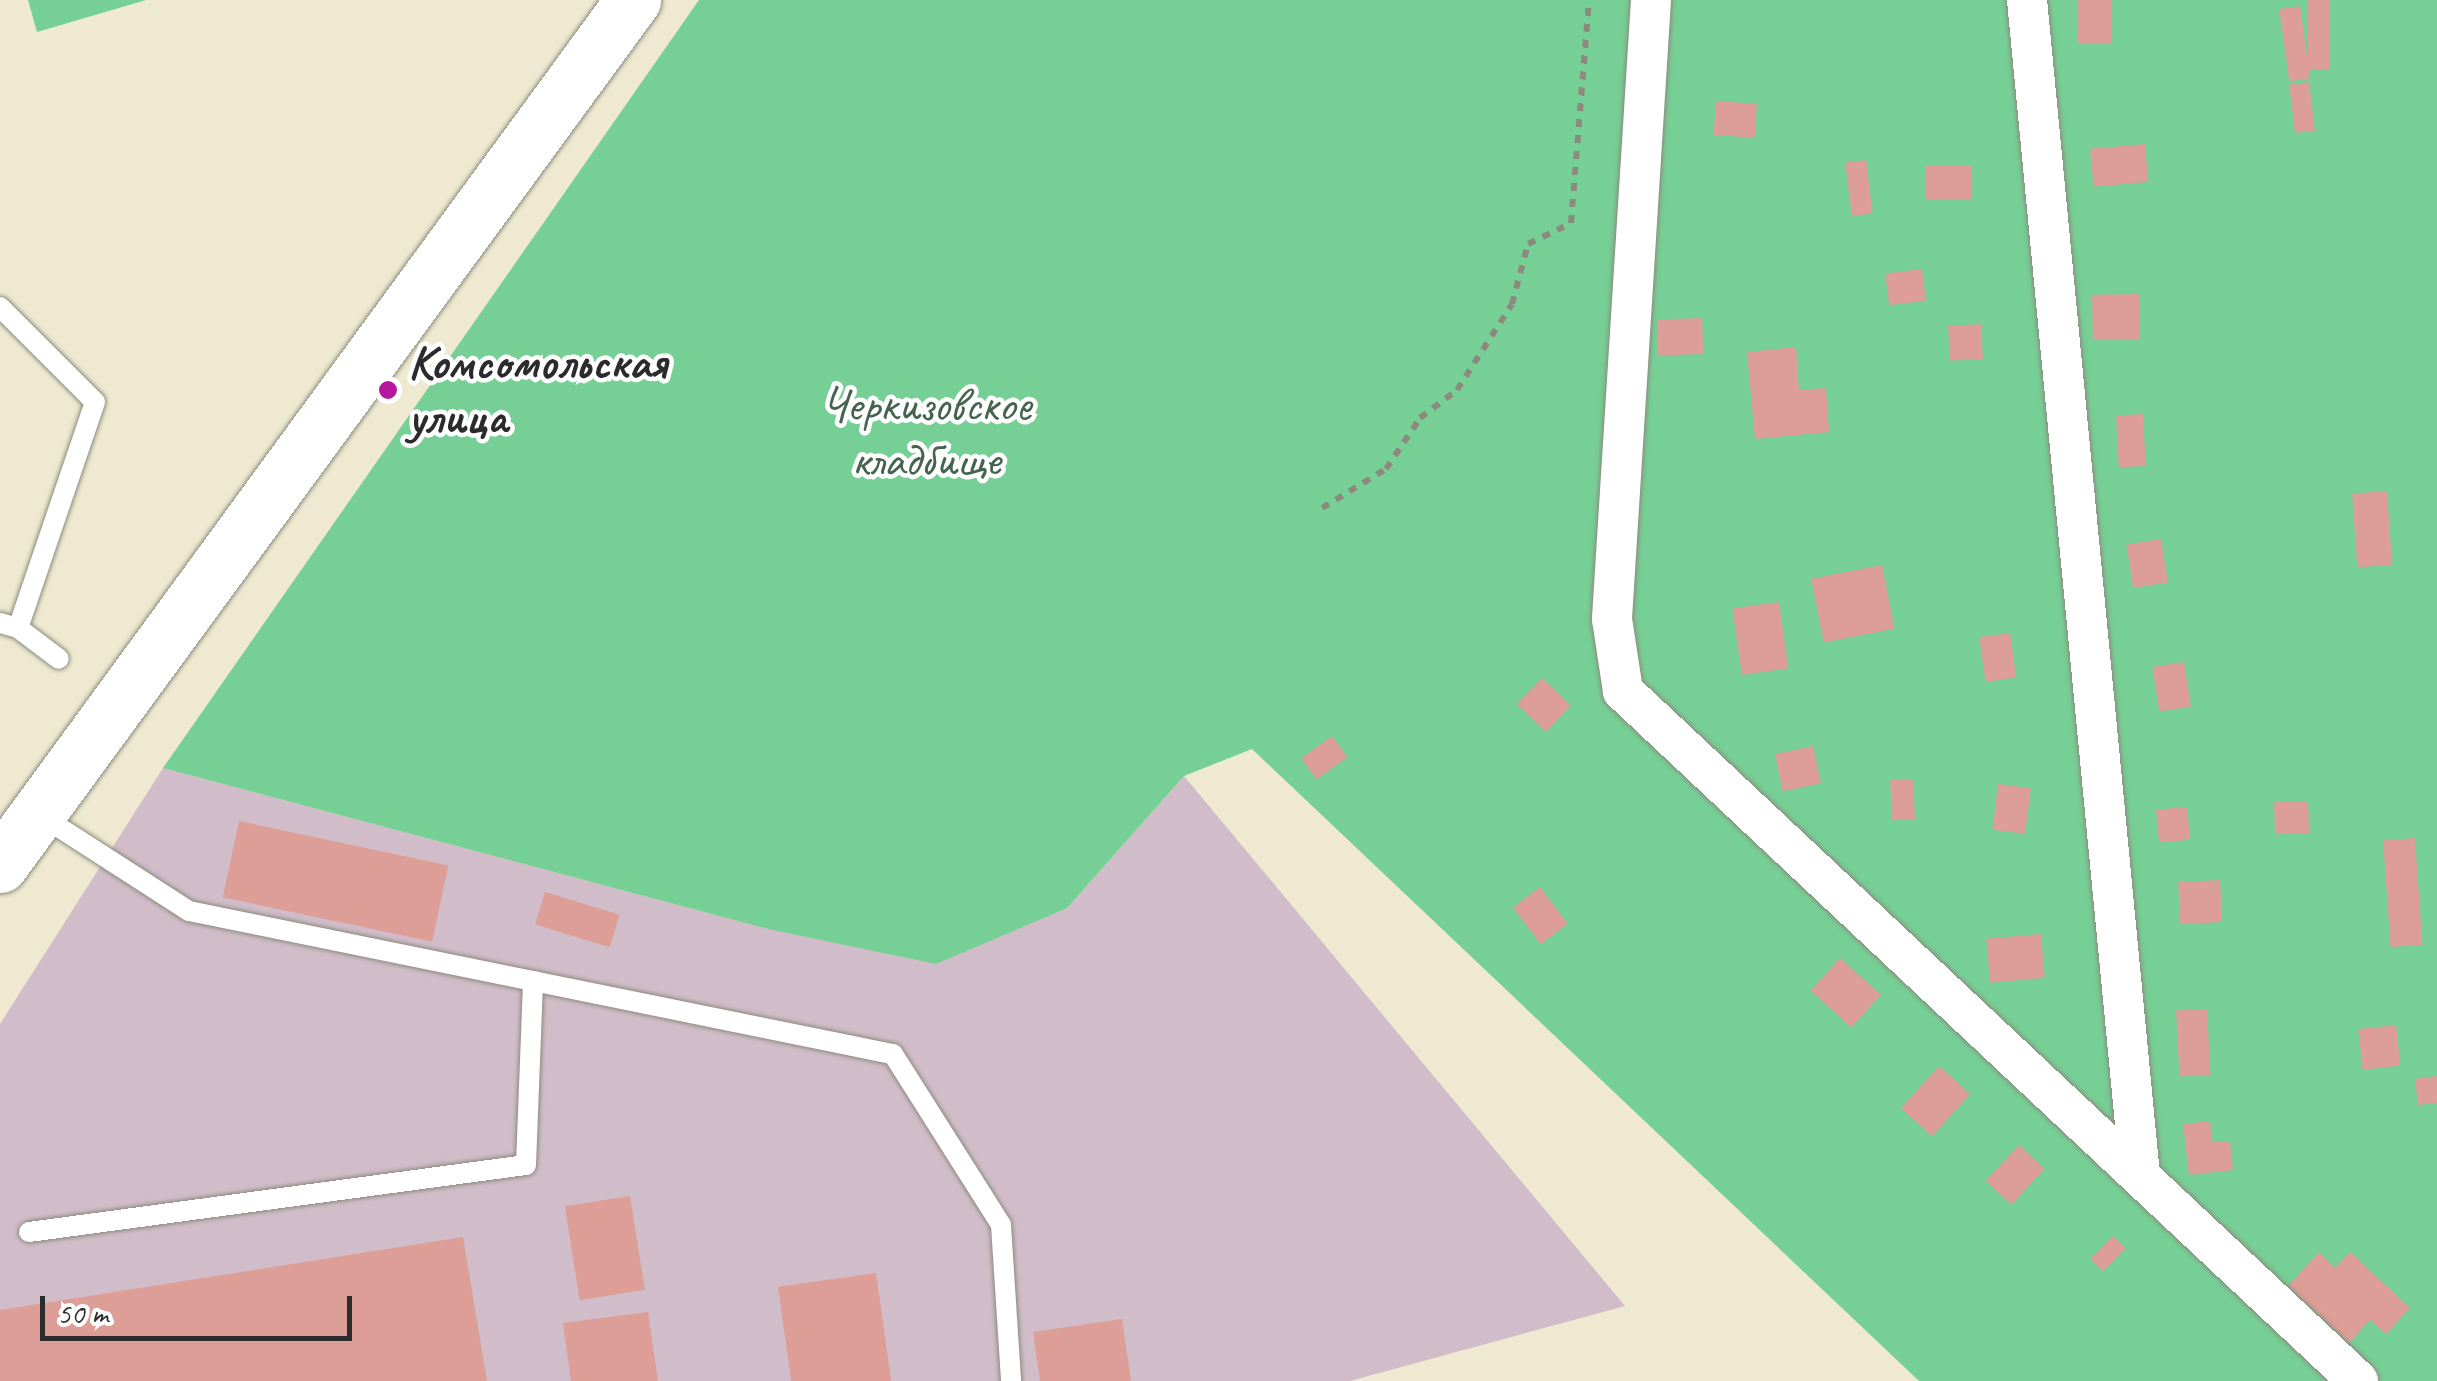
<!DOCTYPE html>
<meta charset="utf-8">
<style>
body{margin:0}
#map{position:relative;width:2437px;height:1381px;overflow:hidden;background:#eee9d0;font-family:Caveat,sans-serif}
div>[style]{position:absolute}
.industrial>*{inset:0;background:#d1bdc9}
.green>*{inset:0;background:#76cf95}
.building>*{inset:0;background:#dc9e96;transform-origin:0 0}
.path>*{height:6px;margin-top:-3px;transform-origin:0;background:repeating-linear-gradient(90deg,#8c8a7e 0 8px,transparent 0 16px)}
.roads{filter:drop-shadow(0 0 2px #8c8a7e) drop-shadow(0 0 2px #8c8a7e)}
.lane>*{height:20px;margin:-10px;padding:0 10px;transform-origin:10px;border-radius:10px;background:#fff}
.street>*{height:40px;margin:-20px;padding:0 20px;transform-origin:20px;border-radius:20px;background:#fff}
.secondary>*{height:55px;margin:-27.5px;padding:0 27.5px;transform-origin:27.5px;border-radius:27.5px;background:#fff}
.dots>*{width:28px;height:28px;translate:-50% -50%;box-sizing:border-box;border:5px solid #fff;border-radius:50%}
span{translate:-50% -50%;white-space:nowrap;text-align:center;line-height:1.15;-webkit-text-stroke:9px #fff;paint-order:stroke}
.poi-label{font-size:48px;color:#2b2b2b;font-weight:700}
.left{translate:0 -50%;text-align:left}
.park-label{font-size:48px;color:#456450}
.scale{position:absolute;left:40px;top:1296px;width:312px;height:45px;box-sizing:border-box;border:5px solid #2b2b2b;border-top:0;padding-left:12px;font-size:30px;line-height:35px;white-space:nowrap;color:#2b2b2b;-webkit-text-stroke:8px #fff;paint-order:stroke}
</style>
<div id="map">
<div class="industrial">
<i style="clip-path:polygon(163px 768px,768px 929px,1067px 908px,1184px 776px,1625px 1306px,1350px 1381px,0 1381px,0 1024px)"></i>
</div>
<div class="green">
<i style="clip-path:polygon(28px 0,146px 0,37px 32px)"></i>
<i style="clip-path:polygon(699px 0,2437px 0,2437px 1381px,1919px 1381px,1252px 749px,1184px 776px,1067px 908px,936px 964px,768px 929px,163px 768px)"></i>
</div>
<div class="building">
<i style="left:2077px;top:0;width:35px;height:43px"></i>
<i style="left:2308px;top:0;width:22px;height:70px"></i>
<i style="left:2300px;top:6px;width:73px;height:21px;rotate:82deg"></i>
<i style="left:2309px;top:82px;width:49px;height:20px;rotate:83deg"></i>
<i style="left:1716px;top:101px;width:41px;height:34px;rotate:4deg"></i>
<i style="left:2145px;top:144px;width:38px;height:55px;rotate:85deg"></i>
<i style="left:1866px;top:160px;width:54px;height:21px;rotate:83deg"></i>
<i style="left:1925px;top:165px;width:46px;height:35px"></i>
<i style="left:1922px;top:269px;width:32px;height:37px;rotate:83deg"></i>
<i style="left:2139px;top:294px;width:45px;height:47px;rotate:89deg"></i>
<i style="left:1702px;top:318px;width:36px;height:45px;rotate:88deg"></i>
<i style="left:1981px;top:324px;width:35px;height:33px;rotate:87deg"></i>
<i style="clip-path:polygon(1796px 347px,1799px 390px,1826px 388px,1829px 432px,1755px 439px,1747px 352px)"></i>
<i style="left:2143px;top:414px;width:52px;height:27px;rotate:87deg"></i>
<i style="left:2387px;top:491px;width:74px;height:35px;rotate:86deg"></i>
<i style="left:2161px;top:539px;width:44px;height:35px;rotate:81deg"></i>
<i style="left:1882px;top:565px;width:65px;height:72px;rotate:79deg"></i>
<i style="left:1779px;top:602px;width:67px;height:47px;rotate:82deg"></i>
<i style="left:2010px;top:633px;width:45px;height:31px;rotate:82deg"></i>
<i style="left:2184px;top:662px;width:45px;height:32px;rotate:81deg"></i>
<i style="left:1542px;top:678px;width:40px;height:36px;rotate:44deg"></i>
<i style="left:1332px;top:736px;width:26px;height:38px;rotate:54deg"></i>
<i style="left:1813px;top:746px;width:38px;height:39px;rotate:78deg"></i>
<i style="left:1913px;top:779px;width:40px;height:23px;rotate:87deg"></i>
<i style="left:1998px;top:784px;width:33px;height:46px;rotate:7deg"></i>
<i style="left:2308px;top:801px;width:32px;height:34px;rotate:88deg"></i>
<i style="left:2187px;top:807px;width:33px;height:31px;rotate:85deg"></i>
<i style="left:239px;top:821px;width:214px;height:78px;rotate:12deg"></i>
<i style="left:2415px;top:838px;width:107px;height:32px;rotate:86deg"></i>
<i style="left:2220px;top:880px;width:42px;height:42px;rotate:87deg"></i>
<i style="left:1540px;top:887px;width:46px;height:34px;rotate:53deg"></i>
<i style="left:545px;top:892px;width:78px;height:34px;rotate:17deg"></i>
<i style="left:2041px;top:934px;width:44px;height:55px;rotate:85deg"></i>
<i style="left:1840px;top:958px;width:55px;height:44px;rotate:42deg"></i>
<i style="left:2207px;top:1009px;width:66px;height:31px;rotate:87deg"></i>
<i style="left:2396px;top:1025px;width:41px;height:38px;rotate:84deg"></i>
<i style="left:1939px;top:1066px;width:42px;height:57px;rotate:42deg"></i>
<i style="clip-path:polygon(2437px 1076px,2437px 1103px,2418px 1105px,2415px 1079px)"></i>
<i style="clip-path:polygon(2210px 1121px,2212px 1142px,2230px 1141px,2233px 1170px,2189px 1175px,2183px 1124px)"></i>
<i style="left:2019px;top:1145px;width:35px;height:49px;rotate:43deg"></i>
<i style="left:630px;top:1196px;width:95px;height:66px;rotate:81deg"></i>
<i style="left:2113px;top:1236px;width:18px;height:32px;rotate:45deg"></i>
<i style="clip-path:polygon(463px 1237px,487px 1381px,0 1381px,0 1310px)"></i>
<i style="clip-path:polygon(2319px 1252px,2335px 1268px,2350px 1252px,2410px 1308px,2386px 1334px,2370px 1320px,2349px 1343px,2288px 1286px)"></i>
<i style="left:876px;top:1273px;width:109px;height:99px;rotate:82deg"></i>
<i style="clip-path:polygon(648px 1312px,658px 1381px,571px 1381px,563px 1323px)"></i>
<i style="clip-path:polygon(1122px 1319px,1131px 1381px,1040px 1381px,1033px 1332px)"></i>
</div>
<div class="path">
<i style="left:1322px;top:508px;width:75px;rotate:-31.4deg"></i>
<i style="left:1386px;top:469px;width:61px;rotate:-56.3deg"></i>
<i style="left:1420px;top:418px;width:46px;rotate:-37.1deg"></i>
<i style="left:1457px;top:390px;width:102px;rotate:-57.4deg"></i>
<i style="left:1512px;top:304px;width:62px;rotate:-75.1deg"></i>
<i style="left:1528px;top:244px;width:48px;rotate:-26deg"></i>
<i style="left:1571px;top:223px;width:224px;rotate:-85.4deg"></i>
</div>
<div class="roads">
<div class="lane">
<i style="left:0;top:307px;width:134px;rotate:45deg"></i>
<i style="left:95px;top:402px;width:239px;rotate:108.8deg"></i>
<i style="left:18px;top:628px;width:19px;rotate:-164deg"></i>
<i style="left:18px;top:628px;width:51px;rotate:37.1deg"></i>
<i style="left:40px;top:815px;width:177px;rotate:32.8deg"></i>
<i style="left:189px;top:911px;width:351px;rotate:11.5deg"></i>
<i style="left:29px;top:1232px;width:501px;rotate:-7.68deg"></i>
<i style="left:526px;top:1165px;width:184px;rotate:-87.8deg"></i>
<i style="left:533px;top:981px;width:367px;rotate:11.5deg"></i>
<i style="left:893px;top:1054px;width:202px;rotate:57.7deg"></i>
<i style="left:1001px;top:1225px;width:156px;rotate:86.3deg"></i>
</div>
<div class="street">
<i style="left:1651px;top:0;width:620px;rotate:93.61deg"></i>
<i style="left:1612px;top:619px;width:73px;rotate:81.3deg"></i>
<i style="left:1623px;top:691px;width:1008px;rotate:43.19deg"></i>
<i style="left:2027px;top:0;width:1181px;rotate:84.51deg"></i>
</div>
<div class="secondary">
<i style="left:0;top:865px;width:1072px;rotate:-53.8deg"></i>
</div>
</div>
<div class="dots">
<i style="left:388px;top:390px;background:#b5179e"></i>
</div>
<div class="poi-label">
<span class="left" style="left:408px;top:390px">Комсомольская<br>улица</span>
</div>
<div class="park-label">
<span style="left:926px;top:432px">Черкизовское<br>кладбище</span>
</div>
<div class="scale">50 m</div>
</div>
